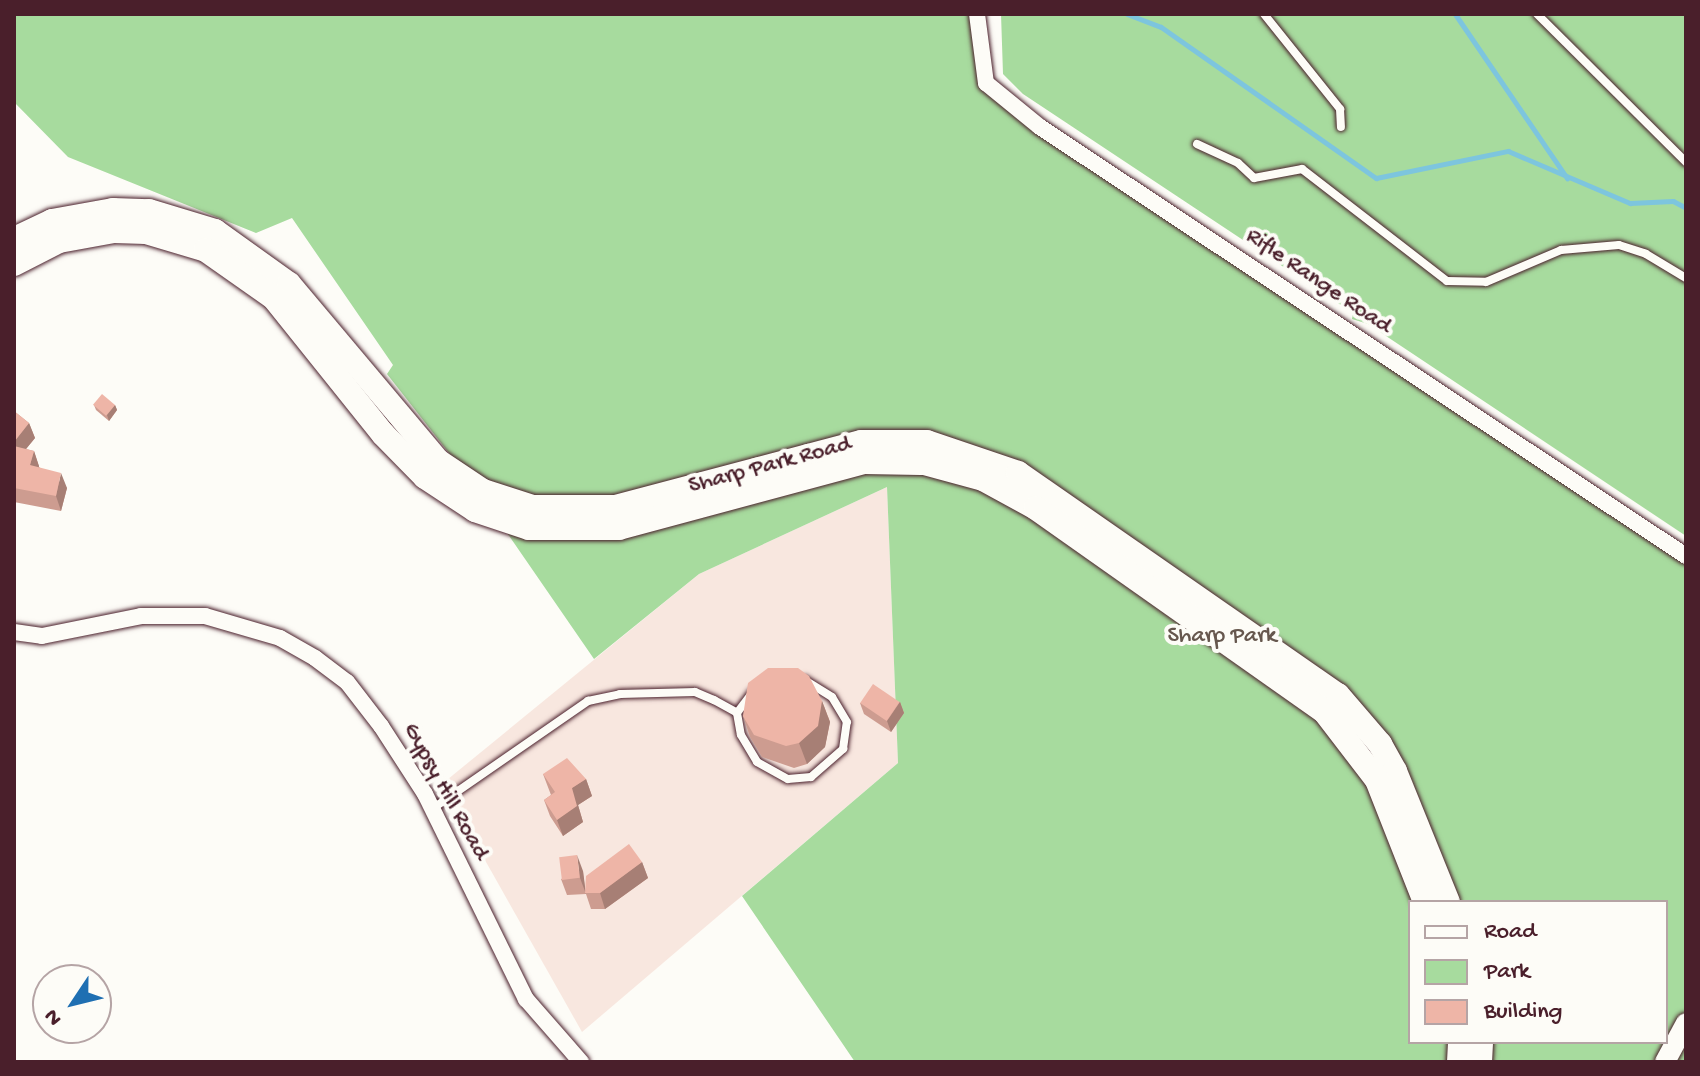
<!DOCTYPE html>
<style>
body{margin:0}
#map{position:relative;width:1700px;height:1076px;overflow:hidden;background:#fdfcf7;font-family:"Gochi Hand",sans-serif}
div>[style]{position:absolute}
.built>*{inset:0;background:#f8e7df}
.green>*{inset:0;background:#a7db9e}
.stream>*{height:5px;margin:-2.5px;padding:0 2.5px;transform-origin:2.5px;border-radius:2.5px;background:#7dc5de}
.roads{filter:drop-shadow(0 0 2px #4a1f2b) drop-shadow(0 0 2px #4a1f2b)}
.service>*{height:8px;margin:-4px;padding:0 4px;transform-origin:4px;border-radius:4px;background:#fdfcf7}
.minor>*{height:16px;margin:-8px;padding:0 8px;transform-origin:8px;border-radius:8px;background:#fdfcf7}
.tertiary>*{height:20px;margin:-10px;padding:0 10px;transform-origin:10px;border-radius:10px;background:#fdfcf7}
.secondary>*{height:24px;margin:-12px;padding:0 12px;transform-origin:12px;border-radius:12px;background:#fdfcf7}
.wall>*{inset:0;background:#cd9c90}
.shaded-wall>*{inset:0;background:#a77f75}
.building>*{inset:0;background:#eeb5a7;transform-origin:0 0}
span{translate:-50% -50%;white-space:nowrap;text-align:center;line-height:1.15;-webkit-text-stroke:8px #fdfcf7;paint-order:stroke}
.street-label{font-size:24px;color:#4a1f2b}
.park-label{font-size:24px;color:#66574e}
.frame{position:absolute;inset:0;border:16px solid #4a1f2b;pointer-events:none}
.legend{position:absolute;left:1408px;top:900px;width:260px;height:144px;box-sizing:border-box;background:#fdfcf7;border:2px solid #b5a4a5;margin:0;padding:10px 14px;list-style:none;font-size:24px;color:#4a1f2b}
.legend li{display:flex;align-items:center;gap:16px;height:40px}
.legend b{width:40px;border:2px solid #b5a4a5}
.north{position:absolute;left:32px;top:964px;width:80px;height:80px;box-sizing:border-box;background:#fdfcf7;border:2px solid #b5a4a5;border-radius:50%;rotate:235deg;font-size:22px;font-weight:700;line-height:32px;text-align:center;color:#4a1f2b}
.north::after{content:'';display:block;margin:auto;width:28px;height:36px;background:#1f6fb2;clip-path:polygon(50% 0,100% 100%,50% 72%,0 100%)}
</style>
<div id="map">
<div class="built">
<i style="clip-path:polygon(887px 487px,898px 763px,582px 1032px,442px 784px,699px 574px)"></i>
</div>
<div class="green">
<i style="clip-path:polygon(evenodd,14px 14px,977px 14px,986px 83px,1686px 558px,1686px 1062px,855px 1062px,742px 896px,898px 763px,887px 487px,699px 574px,594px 659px,474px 485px,387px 374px,393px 365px,292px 218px,256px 233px,68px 157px,14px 102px,14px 14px,1410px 902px,1666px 902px,1666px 1042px,1410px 1042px,1410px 902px)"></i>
<i style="clip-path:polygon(1001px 14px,1686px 14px,1686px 536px,1368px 324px,1352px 319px,1353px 313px,1023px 94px,1003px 74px)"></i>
</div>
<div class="stream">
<i style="left:1127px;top:14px;width:36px;rotate:21deg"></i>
<i style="left:1161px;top:27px;width:263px;rotate:35.1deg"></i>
<i style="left:1376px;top:178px;width:135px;rotate:-11.6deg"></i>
<i style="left:1508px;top:151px;width:133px;rotate:23.1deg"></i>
<i style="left:1630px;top:203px;width:43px;rotate:-2.7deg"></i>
<i style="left:1673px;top:201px;width:15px;rotate:28deg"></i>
<i style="left:1455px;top:14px;width:199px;rotate:55.7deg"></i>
</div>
<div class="roads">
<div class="service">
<i style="left:1264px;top:14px;width:122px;rotate:51.3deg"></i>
<i style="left:1340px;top:109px;width:18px;rotate:87deg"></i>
<i style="left:1537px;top:14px;width:210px;rotate:44.8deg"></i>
<i style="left:1197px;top:144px;width:45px;rotate:24.9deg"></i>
<i style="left:1238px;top:163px;width:22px;rotate:43deg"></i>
<i style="left:1254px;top:178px;width:49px;rotate:-10.6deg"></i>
<i style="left:1302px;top:169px;width:183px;rotate:37.7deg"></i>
<i style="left:1447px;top:281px;width:39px;rotate:1deg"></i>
<i style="left:1486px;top:282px;width:82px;rotate:-23.1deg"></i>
<i style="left:1561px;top:250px;width:58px;rotate:-4.9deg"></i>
<i style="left:1619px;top:245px;width:28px;rotate:18deg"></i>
<i style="left:1646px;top:254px;width:47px;rotate:31deg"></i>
<i style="left:737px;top:713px;width:25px;rotate:-53deg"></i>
<i style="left:432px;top:809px;width:190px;rotate:-34.7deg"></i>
<i style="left:588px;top:701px;width:33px;rotate:-12deg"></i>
<i style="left:620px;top:694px;width:75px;rotate:-1.5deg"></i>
<i style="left:695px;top:692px;width:21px;rotate:23deg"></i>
<i style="left:714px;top:700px;width:26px;rotate:29deg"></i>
<i style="left:737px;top:713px;width:22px;rotate:80deg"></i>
<i style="left:741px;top:735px;width:31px;rotate:59deg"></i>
<i style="left:757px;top:762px;width:35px;rotate:29deg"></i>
<i style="left:788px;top:779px;width:23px;rotate:-5deg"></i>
<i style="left:811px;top:777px;width:43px;rotate:-41.2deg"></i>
<i style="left:843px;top:749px;width:27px;rotate:-82deg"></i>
<i style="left:847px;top:722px;width:29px;rotate:-121deg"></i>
<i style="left:832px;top:697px;width:32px;rotate:-148deg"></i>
</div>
<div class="minor">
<i style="left:977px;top:14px;width:70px;rotate:82.6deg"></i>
<i style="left:986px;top:83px;width:70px;rotate:39.2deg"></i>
<i style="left:1040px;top:127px;width:775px;rotate:33.59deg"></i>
<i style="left:14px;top:632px;width:28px;rotate:8deg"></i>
<i style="left:42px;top:636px;width:101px;rotate:-11.4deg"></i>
<i style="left:141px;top:616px;width:64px"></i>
<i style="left:205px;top:616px;width:78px;rotate:16.3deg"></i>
<i style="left:280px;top:638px;width:40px;rotate:29.7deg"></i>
<i style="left:315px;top:658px;width:40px;rotate:37deg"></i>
<i style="left:347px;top:682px;width:56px;rotate:52.3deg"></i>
<i style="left:381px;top:726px;width:81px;rotate:57.1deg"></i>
<i style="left:425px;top:794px;width:229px;rotate:63.8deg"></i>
<i style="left:526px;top:999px;width:84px;rotate:48.9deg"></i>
</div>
<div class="tertiary">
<i style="left:1665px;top:1062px;width:44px;rotate:-61.7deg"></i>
</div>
<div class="secondary">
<i style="left:14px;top:239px;width:42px;rotate:-25.3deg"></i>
<i style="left:52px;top:221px;width:62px;rotate:-10.2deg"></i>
<i style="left:113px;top:210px;width:36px;rotate:2deg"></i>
<i style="left:149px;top:211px;width:69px;rotate:16.9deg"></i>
<i style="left:215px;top:231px;width:91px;rotate:35.6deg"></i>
<i style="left:289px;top:284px;width:231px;rotate:49.9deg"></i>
<i style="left:438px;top:461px;width:54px;rotate:33.7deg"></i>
<i style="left:483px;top:491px;width:52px;rotate:17.7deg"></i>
<i style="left:533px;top:507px;width:82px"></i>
<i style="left:615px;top:507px;width:254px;rotate:-14.8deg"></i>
<i style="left:861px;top:442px;width:66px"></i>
<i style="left:927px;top:442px;width:96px;rotate:18.8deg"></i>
<i style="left:1018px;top:473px;width:389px;rotate:34.8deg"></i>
<i style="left:1338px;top:695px;width:65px;rotate:49.4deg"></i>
<i style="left:1380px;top:744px;width:31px;rotate:61deg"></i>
<i style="left:1395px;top:771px;width:141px;rotate:68deg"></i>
<i style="left:14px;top:264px;width:51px;rotate:-27.1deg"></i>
<i style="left:59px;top:241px;width:56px;rotate:-10.3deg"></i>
<i style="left:114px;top:231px;width:32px;rotate:2deg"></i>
<i style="left:146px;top:232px;width:63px;rotate:16.7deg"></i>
<i style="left:206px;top:250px;width:83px;rotate:35.2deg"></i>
<i style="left:274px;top:298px;width:174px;rotate:51.3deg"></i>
<i style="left:383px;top:434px;width:60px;rotate:45.7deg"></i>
<i style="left:425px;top:477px;width:60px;rotate:33.4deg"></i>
<i style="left:475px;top:510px;width:57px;rotate:18.4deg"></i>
<i style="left:529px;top:528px;width:90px"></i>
<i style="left:619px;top:528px;width:254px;rotate:-15.1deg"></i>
<i style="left:864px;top:462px;width:60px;rotate:1deg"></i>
<i style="left:924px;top:463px;width:61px;rotate:15.2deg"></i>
<i style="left:983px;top:479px;width:60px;rotate:28.7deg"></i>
<i style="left:1036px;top:508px;width:352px;rotate:35.2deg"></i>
<i style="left:1324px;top:711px;width:87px;rotate:52.5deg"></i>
<i style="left:1377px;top:780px;width:131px;rotate:68.5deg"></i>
<i style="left:1459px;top:1062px;width:20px;rotate:-87deg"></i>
<i style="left:1480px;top:1062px;width:20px;rotate:-87deg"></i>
</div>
</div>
<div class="wall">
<i style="clip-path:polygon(94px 405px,115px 405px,117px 410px,109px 421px,96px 410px)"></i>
<i style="clip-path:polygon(14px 411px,29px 423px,35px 438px,26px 449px,34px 451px,39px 467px,67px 488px,61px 511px,14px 502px)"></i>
<i style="clip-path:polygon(822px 701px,830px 722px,825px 747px,807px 764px,794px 768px,762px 757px,750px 737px,743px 716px)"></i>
<i style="clip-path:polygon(900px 702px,904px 713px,891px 732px,864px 714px,860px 703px)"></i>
<i style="clip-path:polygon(543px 774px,586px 779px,592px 796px,578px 805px,583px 822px,563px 836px,550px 816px,544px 800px,551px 795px)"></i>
<i style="clip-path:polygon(642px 862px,648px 878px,605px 909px,591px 909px,586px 894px,567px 895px,561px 879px,583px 871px,585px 890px)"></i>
</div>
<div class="shaded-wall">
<i style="clip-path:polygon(115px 405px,117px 410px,109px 421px,107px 415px)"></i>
<i style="clip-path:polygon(29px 423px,35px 438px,17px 460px,14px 453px,14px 442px)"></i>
<i style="clip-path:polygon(34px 451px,39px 466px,36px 480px,30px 465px)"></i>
<i style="clip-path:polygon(61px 473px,67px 488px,61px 511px,56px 496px)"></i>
<i style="clip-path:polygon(822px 701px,830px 722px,825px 747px,807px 764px,799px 743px)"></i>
<i style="clip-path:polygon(900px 702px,904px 713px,891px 732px,887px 721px)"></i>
<i style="clip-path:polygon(586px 779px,592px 796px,578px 805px,583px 822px,563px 836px,557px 820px,572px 788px)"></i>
<i style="clip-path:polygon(577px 855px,583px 871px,586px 894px,580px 878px)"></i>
<i style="clip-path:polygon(642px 862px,648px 878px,605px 909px,600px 893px)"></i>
</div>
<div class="building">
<i style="left:102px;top:394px;width:17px;height:14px;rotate:40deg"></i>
<i style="clip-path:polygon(14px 411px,29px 423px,14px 442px)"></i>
<i style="clip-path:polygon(14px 446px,34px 451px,30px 465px,61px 473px,56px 496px,14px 488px)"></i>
<i style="clip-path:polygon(768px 668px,798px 668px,809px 676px,822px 701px,818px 726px,799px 743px,786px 746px,754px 735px,743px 716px,748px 683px)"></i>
<i style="left:873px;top:684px;width:32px;height:23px;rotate:34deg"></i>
<i style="clip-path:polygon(567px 758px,586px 779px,572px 788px,577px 806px,557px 820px,544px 800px,555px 792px,543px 774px)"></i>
<i style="clip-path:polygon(629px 844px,642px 862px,600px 893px,585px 893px,586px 876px)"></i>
<i style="left:577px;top:855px;width:23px;height:18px;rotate:83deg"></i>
</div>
<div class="street-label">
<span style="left:1318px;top:282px;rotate:34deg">Rifle Range Road</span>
<span style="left:770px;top:466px;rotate:-15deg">Sharp Park Road</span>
<span style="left:445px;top:792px;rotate:61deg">Gypsy Hill Road</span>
</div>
<div class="park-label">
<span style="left:1222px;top:637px">Sharp Park</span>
</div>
<div class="frame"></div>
<ul class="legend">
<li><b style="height:10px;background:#fdfcf7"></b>Road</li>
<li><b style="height:22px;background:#a7db9e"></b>Park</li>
<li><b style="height:22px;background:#eeb5a7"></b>Building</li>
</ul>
<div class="north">N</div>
</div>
